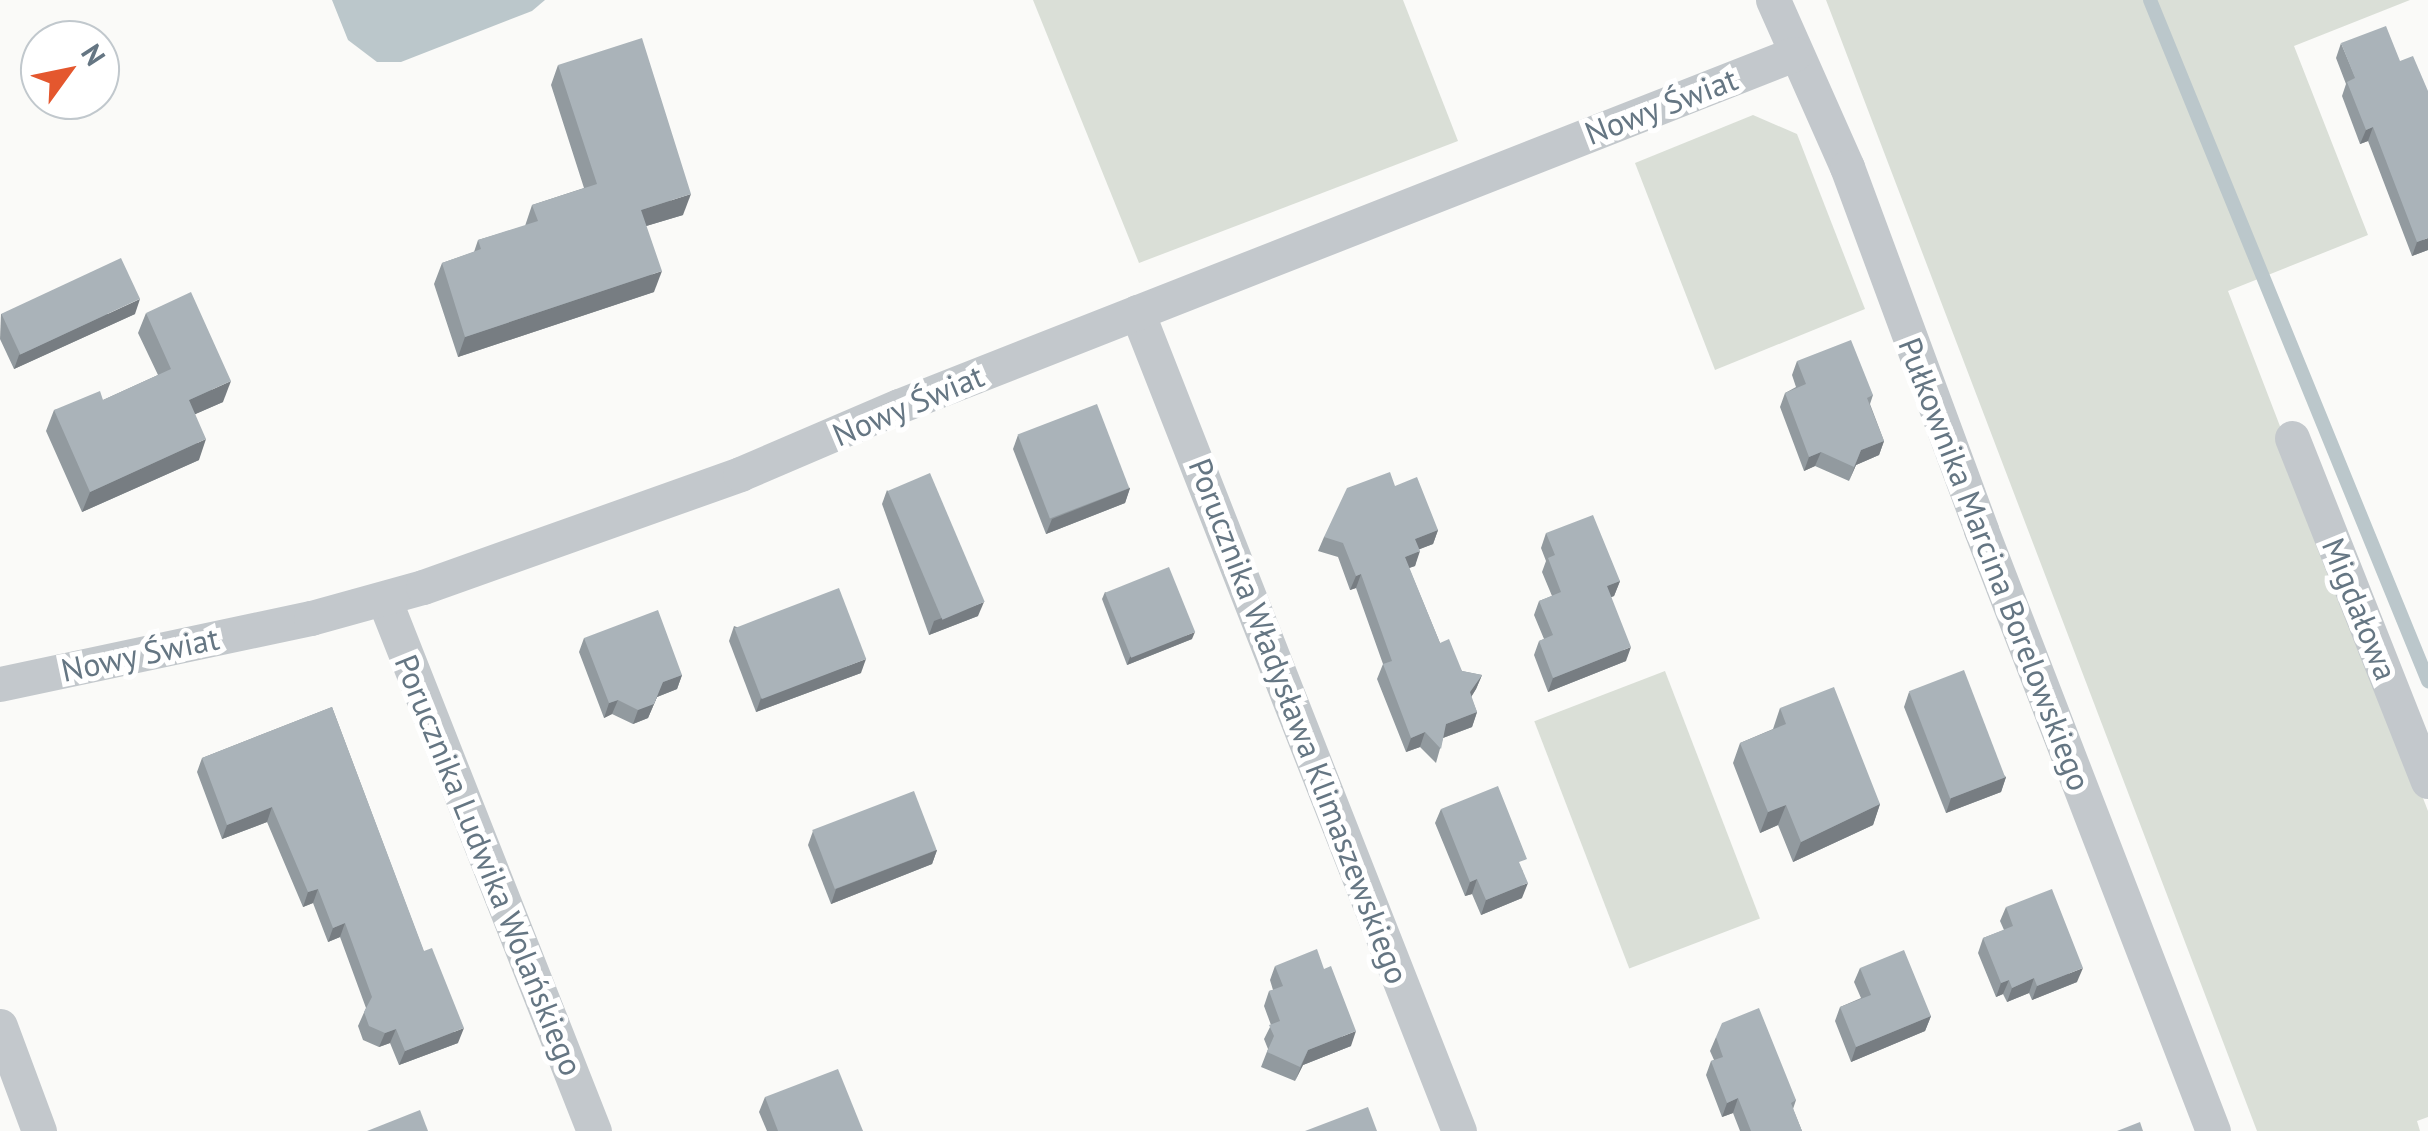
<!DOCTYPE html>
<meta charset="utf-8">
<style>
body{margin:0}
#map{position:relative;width:2428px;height:1131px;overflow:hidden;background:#fafaf8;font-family:"PT Sans",sans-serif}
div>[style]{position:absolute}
.green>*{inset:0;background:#dadfd7;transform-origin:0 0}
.water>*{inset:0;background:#bbc7cb}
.stream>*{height:14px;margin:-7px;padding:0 7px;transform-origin:7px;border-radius:7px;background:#bbc7cb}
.minor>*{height:35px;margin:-17.5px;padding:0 17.5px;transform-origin:17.5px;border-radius:17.5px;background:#c3c8cc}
.wall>*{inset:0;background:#929a9f}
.shaded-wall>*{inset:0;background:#777d82}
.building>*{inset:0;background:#aab3b9;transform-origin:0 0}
span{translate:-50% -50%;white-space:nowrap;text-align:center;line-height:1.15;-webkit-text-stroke:10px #fff;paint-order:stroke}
.street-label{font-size:32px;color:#657683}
.north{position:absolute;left:20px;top:20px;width:100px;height:100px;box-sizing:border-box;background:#fff;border:2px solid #c1c8cd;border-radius:50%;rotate:57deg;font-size:28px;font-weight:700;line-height:40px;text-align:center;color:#657683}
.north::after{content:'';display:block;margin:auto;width:35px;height:45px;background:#e4572e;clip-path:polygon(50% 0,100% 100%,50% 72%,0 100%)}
</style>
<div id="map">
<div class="green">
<i style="clip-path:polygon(1033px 0,1403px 0,1458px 141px,1139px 263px)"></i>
<i style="clip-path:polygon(1826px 0,2410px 0,2294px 46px,2368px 235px,2228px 291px,2428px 811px,2428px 1117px,2417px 1121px,2420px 1131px,2257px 1131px)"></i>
<i style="clip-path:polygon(1753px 115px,1797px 134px,1865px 309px,1715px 370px,1635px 163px)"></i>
<i style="left:1665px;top:671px;width:265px;height:140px;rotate:69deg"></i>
</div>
<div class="water">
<i style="clip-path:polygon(332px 0,545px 0,532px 11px,401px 62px,377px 62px,348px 40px)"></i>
</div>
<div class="stream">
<i style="left:2150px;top:0;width:736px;rotate:67.79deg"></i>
</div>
<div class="minor">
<i style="left:1773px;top:0;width:183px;rotate:66.1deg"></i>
<i style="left:1847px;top:167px;width:387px;rotate:69.7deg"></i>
<i style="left:1981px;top:530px;width:644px;rotate:68.89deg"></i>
<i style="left:1137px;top:312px;width:880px;rotate:68.54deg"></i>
<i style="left:2292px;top:438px;width:369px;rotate:68.4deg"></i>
<i style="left:384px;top:599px;width:572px;rotate:68.46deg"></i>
<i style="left:0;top:684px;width:318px;rotate:-12deg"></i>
<i style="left:311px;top:618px;width:116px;rotate:-15.5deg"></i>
<i style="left:423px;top:587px;width:337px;rotate:-19.6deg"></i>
<i style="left:740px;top:474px;width:173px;rotate:-23.2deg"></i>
<i style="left:899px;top:406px;width:962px;rotate:-21.47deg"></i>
<i style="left:0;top:1026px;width:112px;rotate:69.6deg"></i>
</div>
<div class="wall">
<i style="clip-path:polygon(2341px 43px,2428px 250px,2412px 256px,2368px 141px,2360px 144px,2342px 96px,2346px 84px,2336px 58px)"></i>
<i style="clip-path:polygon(558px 65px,683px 215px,646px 226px,654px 292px,458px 357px,434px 284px,442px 263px,474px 252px,478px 240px,525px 226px,532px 205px,584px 188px,551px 85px)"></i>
<i style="clip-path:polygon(146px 313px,223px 402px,195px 414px,199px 460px,82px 512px,46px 431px,54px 410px,103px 400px,158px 375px,138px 333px)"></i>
<i style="clip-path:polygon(1px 314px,135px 314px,14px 369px,0 339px)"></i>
<i style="clip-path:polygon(1797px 361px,1873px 395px,1870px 404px,1884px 441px,1879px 455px,1856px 465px,1849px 481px,1815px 466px,1804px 471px,1780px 407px,1785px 393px,1796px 387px,1792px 375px)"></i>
<i style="clip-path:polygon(1018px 435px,1130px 488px,1125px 503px,1046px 534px,1013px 449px)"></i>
<i style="clip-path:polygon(1395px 486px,1438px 530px,1433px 544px,1419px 549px,1415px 566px,1409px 568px,1440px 643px,1462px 671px,1482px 675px,1476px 689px,1471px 697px,1477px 712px,1472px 727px,1443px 738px,1436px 763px,1420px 747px,1406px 752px,1377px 679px,1383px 664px,1356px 588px,1350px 590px,1338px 557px,1318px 551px,1324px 537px)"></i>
<i style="clip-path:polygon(887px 490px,978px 616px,929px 635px,882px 504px)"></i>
<i style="clip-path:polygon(1546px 533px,1620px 581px,1614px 596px,1611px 597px,1626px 661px,1548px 692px,1534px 655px,1539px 641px,1544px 639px,1534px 615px,1539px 601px,1552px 596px,1542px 572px,1546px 561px,1541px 548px)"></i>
<i style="clip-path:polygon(1105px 592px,1192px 639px,1127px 665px,1102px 599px)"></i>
<i style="clip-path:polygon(734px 626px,861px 673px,756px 712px,729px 641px)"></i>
<i style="clip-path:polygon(584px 638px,682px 675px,677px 689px,657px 697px,648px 718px,633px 724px,612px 714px,604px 718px,579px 652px)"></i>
<i style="clip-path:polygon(1909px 692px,2006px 777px,2001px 792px,1946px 813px,1904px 707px)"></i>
<i style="clip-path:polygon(332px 707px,458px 1043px,399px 1065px,390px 1043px,379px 1047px,363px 1040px,358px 1026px,366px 1008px,340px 937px,328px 942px,313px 903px,303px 907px,267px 822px,222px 839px,197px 772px,202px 758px)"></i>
<i style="clip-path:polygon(1780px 708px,1880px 804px,1873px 825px,1793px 862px,1778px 825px,1760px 833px,1733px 763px,1740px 743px,1773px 729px)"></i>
<i style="clip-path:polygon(1441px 809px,1523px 871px,1522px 898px,1481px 915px,1472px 894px,1465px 896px,1435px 823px)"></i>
<i style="clip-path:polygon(813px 831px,937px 850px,932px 864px,831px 904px,808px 845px)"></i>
<i style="clip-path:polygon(2006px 907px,2077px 982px,2032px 1000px,2029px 993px,2007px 1002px,2003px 994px,1996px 997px,1978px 953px,1983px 938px,2004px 930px,2000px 921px)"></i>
<i style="clip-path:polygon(1275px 966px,1351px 1046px,1303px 1065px,1295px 1081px,1261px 1067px,1268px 1049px,1264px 1039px,1271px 1025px,1264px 1006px,1269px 991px,1273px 990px,1270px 980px)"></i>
<i style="clip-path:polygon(1860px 968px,1931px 1016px,1925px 1031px,1851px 1062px,1835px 1021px,1840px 1007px,1861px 998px,1854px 982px)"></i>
<i style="clip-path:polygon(1716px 1037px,1796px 1100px,1793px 1109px,1802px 1131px,1740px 1131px,1733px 1113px,1722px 1117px,1706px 1075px,1711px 1061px,1714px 1060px,1710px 1051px)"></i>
<i style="clip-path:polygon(765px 1097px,863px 1131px,767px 1131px,759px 1112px)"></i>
</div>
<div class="shaded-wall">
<i style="clip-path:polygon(2373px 127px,2368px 141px,2360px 144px,2366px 130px)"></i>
<i style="clip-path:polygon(691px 194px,683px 215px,633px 230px,641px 210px)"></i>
<i style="clip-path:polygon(2428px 238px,2428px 250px,2412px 256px,2417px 242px)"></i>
<i style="clip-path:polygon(662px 271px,654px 292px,458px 357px,465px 337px)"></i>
<i style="clip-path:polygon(140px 299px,135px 314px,14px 369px,19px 355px)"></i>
<i style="clip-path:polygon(231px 381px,223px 402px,182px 420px,189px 400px)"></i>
<i style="clip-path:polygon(206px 439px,199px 460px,82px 512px,90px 492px)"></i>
<i style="clip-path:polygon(1884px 441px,1879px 455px,1856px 465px,1849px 481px,1861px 450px)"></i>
<i style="clip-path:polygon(1821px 452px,1815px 466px,1804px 471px,1809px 457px)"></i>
<i style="clip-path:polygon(1130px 488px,1125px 503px,1046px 534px,1052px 519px)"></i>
<i style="clip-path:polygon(1438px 530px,1433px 544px,1410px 553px,1415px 539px)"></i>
<i style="clip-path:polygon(1420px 551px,1415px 566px,1400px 571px,1405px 557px)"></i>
<i style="clip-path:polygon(1361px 574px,1356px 588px,1350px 590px,1356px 576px)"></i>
<i style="clip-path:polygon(1620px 581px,1614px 596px,1601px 601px,1607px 586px)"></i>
<i style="clip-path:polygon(984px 602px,978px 616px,929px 635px,934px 621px)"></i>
<i style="clip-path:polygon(1195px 632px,1192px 639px,1127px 665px,1130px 657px)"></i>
<i style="clip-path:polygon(1631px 647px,1626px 661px,1548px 692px,1553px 678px)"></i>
<i style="clip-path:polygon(866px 659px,861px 673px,756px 712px,761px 698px)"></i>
<i style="clip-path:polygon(682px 675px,677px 689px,657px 697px,648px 718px,633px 724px,638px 710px,663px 682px)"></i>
<i style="clip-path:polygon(1482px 675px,1476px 689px,1465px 707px,1470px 692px)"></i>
<i style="clip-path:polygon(618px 700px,612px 714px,604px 718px,609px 703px)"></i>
<i style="clip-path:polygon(1477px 712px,1472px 727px,1440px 739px,1446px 724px)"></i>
<i style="clip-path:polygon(1425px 732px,1420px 747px,1406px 752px,1411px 738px)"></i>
<i style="clip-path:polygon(2006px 777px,2001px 792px,1946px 813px,1951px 798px)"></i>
<i style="clip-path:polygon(1880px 804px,1873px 825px,1793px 862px,1801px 842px)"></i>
<i style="clip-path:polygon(1786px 805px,1778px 825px,1760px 833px,1768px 812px)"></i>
<i style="clip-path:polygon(272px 807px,267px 822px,222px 839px,227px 825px)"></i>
<i style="clip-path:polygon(937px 850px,932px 864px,831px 904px,836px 889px)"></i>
<i style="clip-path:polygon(1477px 879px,1472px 894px,1465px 896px,1470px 882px)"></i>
<i style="clip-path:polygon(1528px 883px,1522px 898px,1481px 915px,1486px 900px)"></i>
<i style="clip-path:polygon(318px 889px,313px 903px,303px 907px,308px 892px)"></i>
<i style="clip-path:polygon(345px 923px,340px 937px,328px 942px,333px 928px)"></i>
<i style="clip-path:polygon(2083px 968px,2077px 982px,2032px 1000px,2037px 986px)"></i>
<i style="clip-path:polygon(2034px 978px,2029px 993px,2007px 1002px,2012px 988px)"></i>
<i style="clip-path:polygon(2009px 980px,2003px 994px,1996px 997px,2001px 983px)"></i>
<i style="clip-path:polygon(1931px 1016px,1925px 1031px,1851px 1062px,1856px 1047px)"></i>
<i style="clip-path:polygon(464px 1028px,458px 1043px,399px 1065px,405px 1051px)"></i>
<i style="clip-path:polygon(396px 1029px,390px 1043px,379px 1047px,385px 1033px)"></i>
<i style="clip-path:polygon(1356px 1031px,1351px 1046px,1303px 1065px,1295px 1081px,1308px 1050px)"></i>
<i style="clip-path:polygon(1738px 1098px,1733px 1113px,1722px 1117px,1727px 1103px)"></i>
</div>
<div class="building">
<i style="clip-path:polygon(2386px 26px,2400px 61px,2413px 56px,2428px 91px,2428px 238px,2417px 242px,2373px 127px,2366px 130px,2347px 82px,2355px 78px,2341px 43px)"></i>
<i style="clip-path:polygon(642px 38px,691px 194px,641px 210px,662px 271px,465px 337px,442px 263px,481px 249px,478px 240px,538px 221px,532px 205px,597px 184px,558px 65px)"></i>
<i style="left:121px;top:258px;width:45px;height:132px;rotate:65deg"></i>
<i style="clip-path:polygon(191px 292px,231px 381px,189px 400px,206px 439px,90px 492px,54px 410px,100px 391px,103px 400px,171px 369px,146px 313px)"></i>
<i style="clip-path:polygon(1851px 340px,1873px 395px,1867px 398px,1884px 441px,1861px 450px,1854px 467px,1821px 452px,1809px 457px,1785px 393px,1806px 384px,1797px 361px)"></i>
<i style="left:1097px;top:404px;width:90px;height:85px;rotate:69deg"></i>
<i style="clip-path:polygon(1390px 472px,1395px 486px,1417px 477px,1438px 530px,1415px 539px,1420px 551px,1405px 557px,1440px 643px,1449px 639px,1462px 671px,1482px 675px,1470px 692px,1477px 712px,1446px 724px,1441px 749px,1425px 732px,1411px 738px,1383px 664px,1392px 661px,1361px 574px,1356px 576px,1343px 543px,1324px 537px,1347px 488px)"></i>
<i style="left:930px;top:473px;width:140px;height:46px;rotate:67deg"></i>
<i style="clip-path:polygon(1593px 515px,1620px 581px,1607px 586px,1631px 647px,1553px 678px,1539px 641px,1553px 635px,1539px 601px,1561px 592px,1548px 558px,1555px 555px,1546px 533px)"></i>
<i style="left:1169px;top:567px;width:70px;height:69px;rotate:68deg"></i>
<i style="left:839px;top:588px;width:76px;height:112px;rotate:69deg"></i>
<i style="clip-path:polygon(658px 610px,682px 675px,663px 682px,654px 704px,638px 710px,618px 700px,609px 703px,584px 638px)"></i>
<i style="left:1964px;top:670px;width:115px;height:59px;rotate:69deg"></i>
<i style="clip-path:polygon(1834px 687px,1880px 804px,1801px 842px,1786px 805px,1768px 812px,1740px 743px,1786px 724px,1780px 708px)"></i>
<i style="clip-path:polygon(332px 707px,424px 951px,432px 948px,464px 1028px,405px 1051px,396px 1029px,385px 1033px,369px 1026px,364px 1012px,372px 997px,345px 923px,333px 928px,318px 889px,308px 892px,272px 807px,227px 825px,202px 758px)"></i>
<i style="clip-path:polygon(1498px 786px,1527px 859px,1519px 862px,1528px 883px,1486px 900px,1477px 879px,1470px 882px,1441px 809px)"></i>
<i style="left:914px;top:791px;width:63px;height:109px;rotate:69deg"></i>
<i style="clip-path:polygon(2052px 889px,2083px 968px,2037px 986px,2034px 978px,2012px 988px,2009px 980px,2001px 983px,1983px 938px,2013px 926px,2006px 907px)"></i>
<i style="clip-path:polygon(1317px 949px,1324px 969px,1331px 966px,1356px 1031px,1308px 1050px,1300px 1067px,1267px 1052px,1274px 1036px,1269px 1025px,1280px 1021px,1269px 991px,1283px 986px,1275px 966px)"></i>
<i style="clip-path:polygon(1904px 950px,1931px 1016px,1856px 1047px,1840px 1007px,1871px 995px,1860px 968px)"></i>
<i style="clip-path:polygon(1759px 1008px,1796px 1100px,1791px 1103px,1802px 1131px,1751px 1131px,1738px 1098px,1727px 1103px,1711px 1061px,1723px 1057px,1716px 1037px,1722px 1023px)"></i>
<i style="clip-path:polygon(838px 1069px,863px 1131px,778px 1131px,765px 1097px)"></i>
<i style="clip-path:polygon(1368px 1107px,1377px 1131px,1305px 1131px)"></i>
<i style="clip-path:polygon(420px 1110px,428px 1131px,367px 1131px)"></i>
<i style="clip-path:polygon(2140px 1122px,2143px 1131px,2117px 1131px)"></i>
</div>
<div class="street-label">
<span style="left:1661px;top:106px;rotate:-21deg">Nowy Świat</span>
<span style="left:908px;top:405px;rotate:-23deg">Nowy Świat</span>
<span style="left:1995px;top:564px;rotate:69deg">Pułkownika Marcina Borelowskiego</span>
<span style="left:2360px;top:609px;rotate:68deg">Migdałowa</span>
<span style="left:140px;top:654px;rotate:-12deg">Nowy Świat</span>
<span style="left:1299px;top:721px;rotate:69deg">Porucznika Władysława Klimaszewskiego</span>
<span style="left:489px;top:865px;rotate:68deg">Porucznika Ludwika Wolańskiego</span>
</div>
<div class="north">N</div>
</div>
